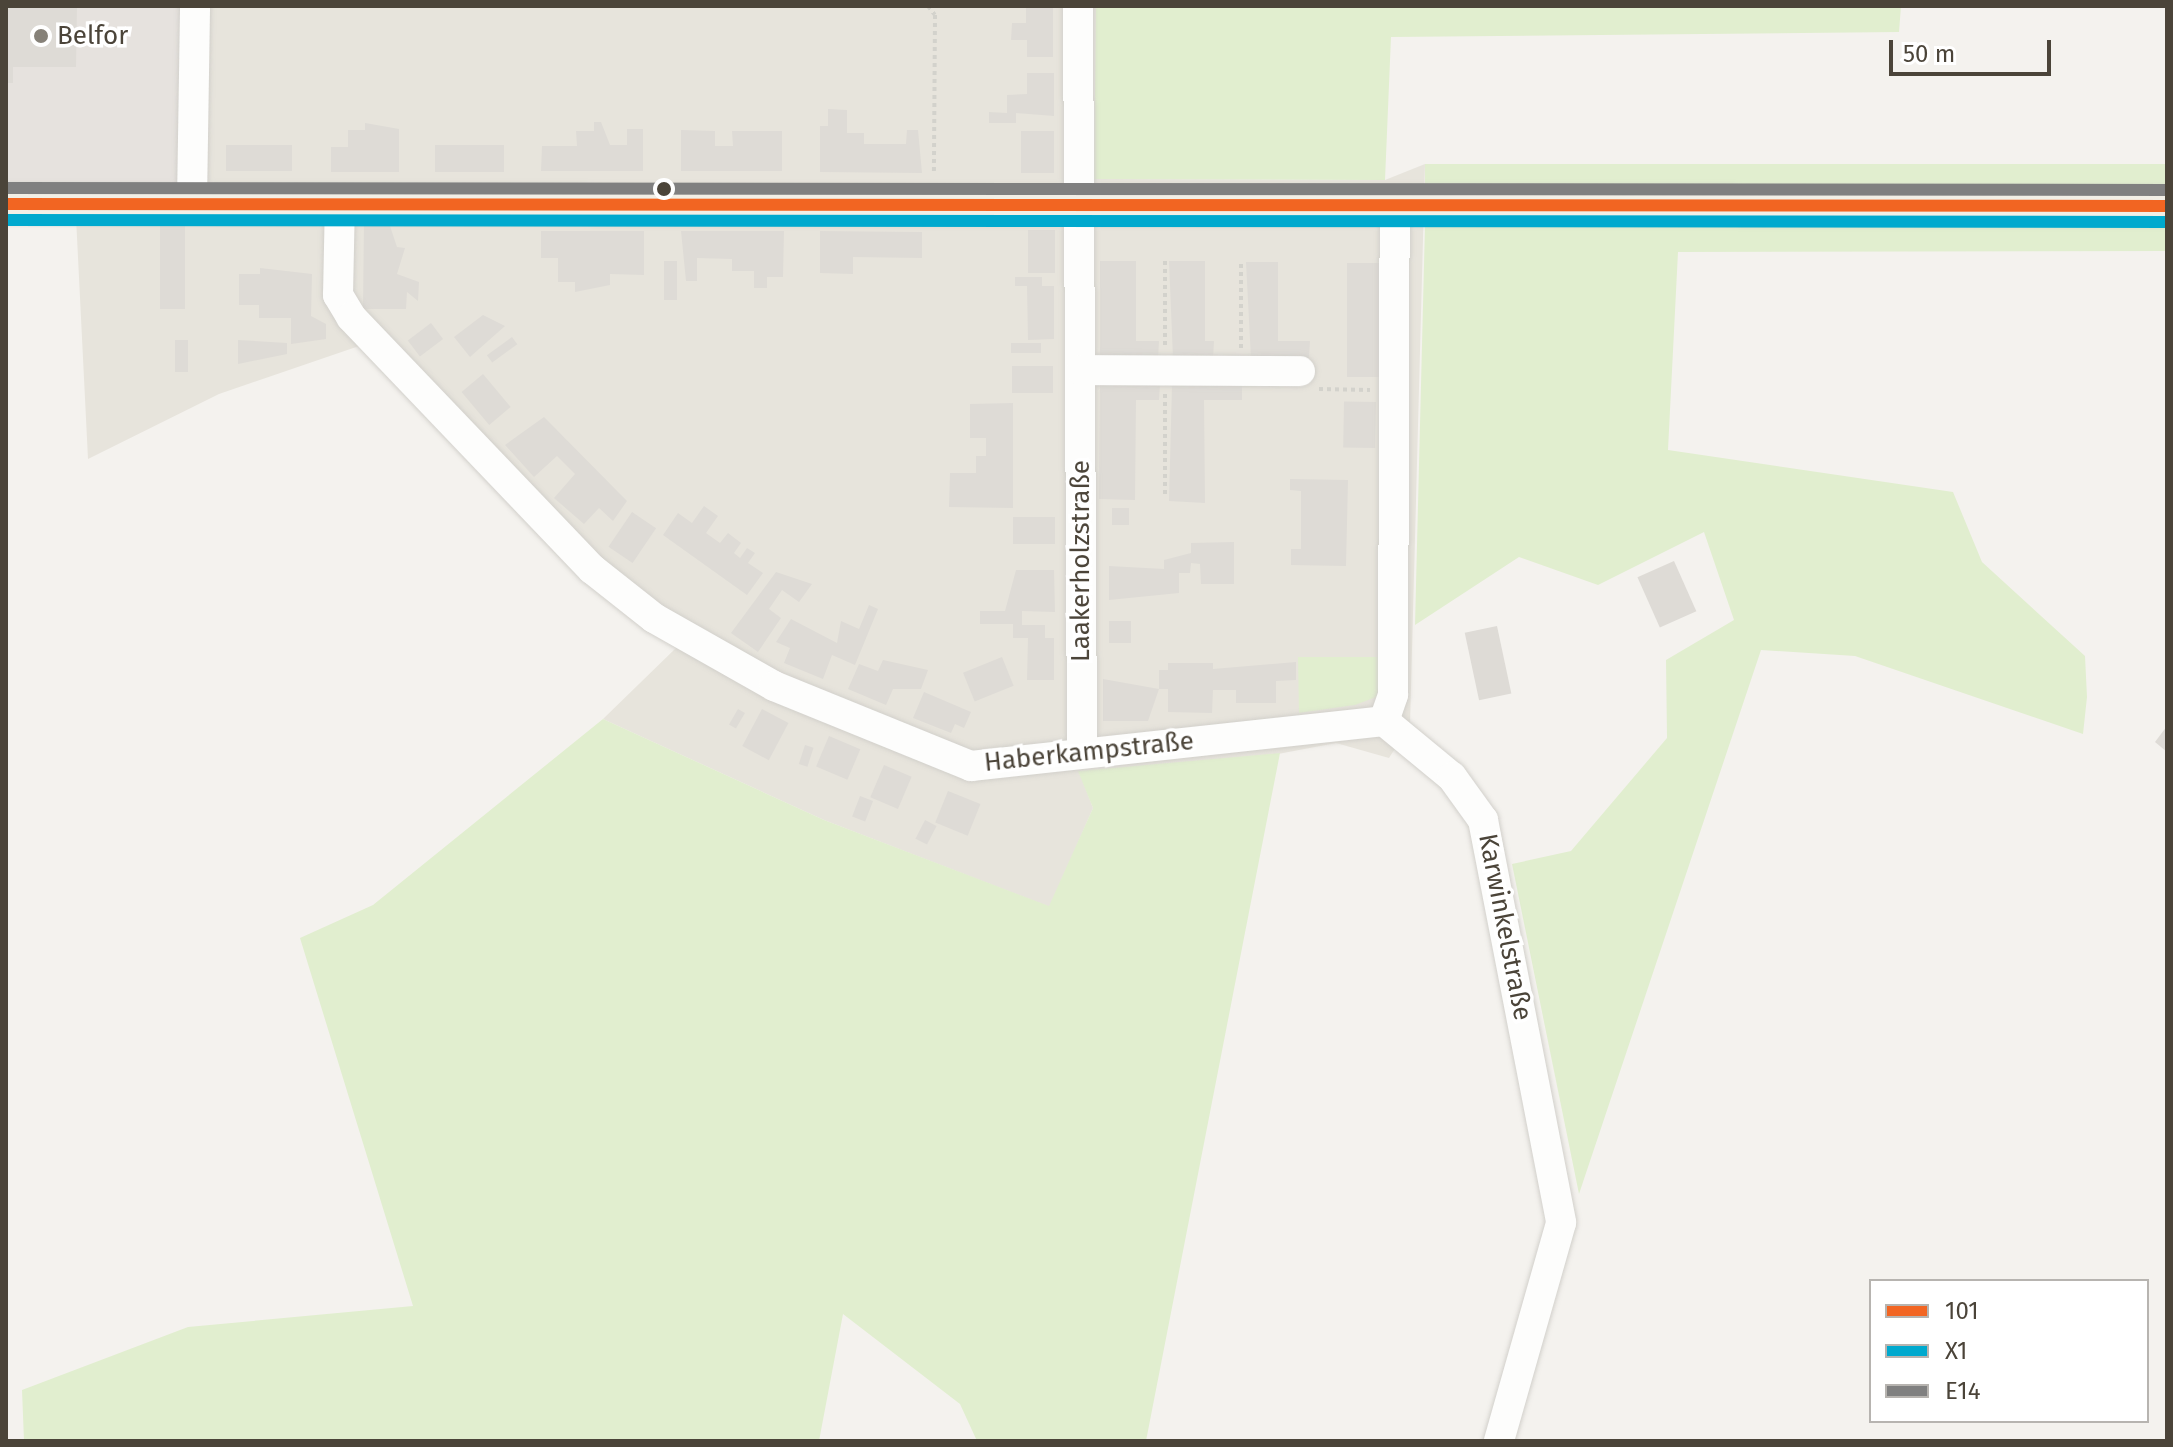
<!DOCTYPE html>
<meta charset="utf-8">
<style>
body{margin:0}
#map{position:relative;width:2173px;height:1447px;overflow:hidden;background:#f4f2ee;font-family:"Fira Sans",sans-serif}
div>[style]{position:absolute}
.residential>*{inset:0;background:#e7e4dc}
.industrial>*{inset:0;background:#e6e2de;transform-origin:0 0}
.green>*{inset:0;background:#e1eecf;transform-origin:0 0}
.building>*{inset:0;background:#dedbd6;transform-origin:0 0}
.path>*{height:4px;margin-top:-2px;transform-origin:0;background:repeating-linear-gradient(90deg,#d3d2cc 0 4px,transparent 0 8px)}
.roads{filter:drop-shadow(0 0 2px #d2d0cb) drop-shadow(0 0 2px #d2d0cb)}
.minor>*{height:30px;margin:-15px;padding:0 15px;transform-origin:15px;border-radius:15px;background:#fdfdfc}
.major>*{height:38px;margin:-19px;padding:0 19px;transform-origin:19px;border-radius:19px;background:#f2efe6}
.bus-1>*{height:12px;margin:-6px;padding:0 6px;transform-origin:6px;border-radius:6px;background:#f26522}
.bus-2>*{height:12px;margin:-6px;padding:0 6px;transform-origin:6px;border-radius:6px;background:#00a9ce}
.bus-3>*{height:12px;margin:-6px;padding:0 6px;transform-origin:6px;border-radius:6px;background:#808080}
.dots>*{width:22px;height:22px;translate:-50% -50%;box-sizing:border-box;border:4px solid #fff;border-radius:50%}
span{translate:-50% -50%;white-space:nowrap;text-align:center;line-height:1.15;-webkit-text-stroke:7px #fff;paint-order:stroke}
.poi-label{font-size:26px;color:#4b4439}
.left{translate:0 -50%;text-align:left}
.street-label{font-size:26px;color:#4b4439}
.frame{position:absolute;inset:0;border:8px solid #4b4439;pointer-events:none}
.legend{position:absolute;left:1869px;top:1279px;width:280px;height:144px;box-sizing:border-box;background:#fff;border:2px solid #b7b4b0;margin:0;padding:10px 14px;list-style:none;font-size:24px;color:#4b4439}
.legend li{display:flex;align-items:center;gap:16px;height:40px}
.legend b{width:40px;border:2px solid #b7b4b0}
.scale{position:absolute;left:1889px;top:40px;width:162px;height:36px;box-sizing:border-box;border:4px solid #4b4439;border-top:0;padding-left:10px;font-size:24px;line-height:28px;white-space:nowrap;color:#4b4439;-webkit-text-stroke:6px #fff;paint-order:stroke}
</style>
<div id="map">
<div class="residential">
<i style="clip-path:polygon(189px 6px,1096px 6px,1095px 179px,1385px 180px,1425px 164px,1410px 725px,1389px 758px,1336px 743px,1247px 760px,1079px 771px,1093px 808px,1050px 907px,824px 820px,603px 719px,677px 647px,362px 345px,219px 394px,88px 459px,75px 197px)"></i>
</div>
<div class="industrial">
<i style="left:6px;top:6px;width:183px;height:193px"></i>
</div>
<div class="green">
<i style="clip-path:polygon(1096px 6px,1901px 6px,1899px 32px,1391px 37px,1385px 180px,1094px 179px)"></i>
<i style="left:1425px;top:164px;width:742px;height:20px"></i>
<i style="clip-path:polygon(1425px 225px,2167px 227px,2167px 251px,1678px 252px,1668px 450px,1953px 492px,1982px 562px,2085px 656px,2087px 697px,2083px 734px,1855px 656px,1761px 650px,1579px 1194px,1512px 864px,1571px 851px,1667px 738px,1666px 660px,1734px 620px,1704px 532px,1598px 585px,1519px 557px,1415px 625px)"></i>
<i style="clip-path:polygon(1298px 657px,1387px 657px,1386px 681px,1376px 697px,1355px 705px,1299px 713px)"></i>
<i style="clip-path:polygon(603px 719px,824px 820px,1049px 906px,1093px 808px,1078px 771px,1280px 753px,1146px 1441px,977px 1441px,960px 1404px,843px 1314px,819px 1441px,24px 1441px,22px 1390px,188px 1327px,413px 1306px,300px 938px,373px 905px)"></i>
</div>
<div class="building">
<i style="clip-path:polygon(6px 6px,77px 6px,76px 67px,13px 67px,13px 83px,6px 83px)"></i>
<i style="clip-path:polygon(1026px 6px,1053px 6px,1053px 57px,1027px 57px,1027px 40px,1011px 40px,1012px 23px,1026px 23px)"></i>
<i style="clip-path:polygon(1027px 73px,1054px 73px,1054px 116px,1016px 113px,1016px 123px,989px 123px,989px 112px,1007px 113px,1007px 95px,1027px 94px)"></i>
<i style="clip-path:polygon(828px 109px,847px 110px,847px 133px,864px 133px,864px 144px,906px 144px,907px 130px,918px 130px,922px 173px,820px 172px,820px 126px,828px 126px)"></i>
<i style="clip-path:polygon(594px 122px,601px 122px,610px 145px,627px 145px,627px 129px,643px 129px,643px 171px,541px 171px,542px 146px,577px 146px,576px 131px,594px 131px)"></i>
<i style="clip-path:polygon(365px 123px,399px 129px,399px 172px,331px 172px,331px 147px,348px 147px,348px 130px,365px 130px)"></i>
<i style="clip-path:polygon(681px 130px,715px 131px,715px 146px,733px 146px,732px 131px,782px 131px,782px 171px,681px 171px)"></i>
<i style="left:1021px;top:131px;width:33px;height:42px"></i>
<i style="left:226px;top:145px;width:66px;height:26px"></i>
<i style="left:435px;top:145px;width:69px;height:27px"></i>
<i style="left:160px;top:221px;width:25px;height:88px"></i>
<i style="clip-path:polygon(364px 222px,389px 223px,397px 247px,405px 248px,397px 274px,419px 282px,418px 301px,407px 292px,406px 309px,363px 309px)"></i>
<i style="left:1028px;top:230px;width:27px;height:43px"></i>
<i style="clip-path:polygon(541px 231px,644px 231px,644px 275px,610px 274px,610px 285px,575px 292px,575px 282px,558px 282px,558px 258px,541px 258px)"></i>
<i style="clip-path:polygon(681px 231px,784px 231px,783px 277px,767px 277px,767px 288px,754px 288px,754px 271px,732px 271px,732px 259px,697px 258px,697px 281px,686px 281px)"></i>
<i style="clip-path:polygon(820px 231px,922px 232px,922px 258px,853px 257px,853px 274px,820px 273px)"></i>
<i style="left:664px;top:261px;width:13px;height:39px"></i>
<i style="clip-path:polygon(1100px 261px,1136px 261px,1136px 341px,1159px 341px,1158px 359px,1100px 359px)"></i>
<i style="clip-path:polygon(1169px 261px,1205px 261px,1205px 341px,1214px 341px,1213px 359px,1173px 358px)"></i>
<i style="clip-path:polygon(1246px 262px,1278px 262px,1278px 341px,1310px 341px,1309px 358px,1251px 359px)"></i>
<i style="left:1347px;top:263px;width:32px;height:114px"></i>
<i style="clip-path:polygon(260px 268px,312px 274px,311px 316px,326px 324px,326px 339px,291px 344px,291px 318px,259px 318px,259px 305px,239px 305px,239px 274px,260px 274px)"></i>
<i style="clip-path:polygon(1015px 277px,1042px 277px,1042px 286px,1054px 286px,1054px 339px,1028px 340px,1027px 286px,1015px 286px)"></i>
<i style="clip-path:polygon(483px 315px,505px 326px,470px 357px,454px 337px)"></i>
<i style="left:431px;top:323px;width:20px;height:29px;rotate:53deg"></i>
<i style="left:512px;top:337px;width:9px;height:31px;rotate:54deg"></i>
<i style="left:175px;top:340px;width:13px;height:32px"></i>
<i style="clip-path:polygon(238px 340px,287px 343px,287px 354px,238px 364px)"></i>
<i style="left:1011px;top:343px;width:30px;height:10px"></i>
<i style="left:1053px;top:366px;width:27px;height:41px;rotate:90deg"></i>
<i style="left:483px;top:374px;width:43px;height:28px;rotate:50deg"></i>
<i style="clip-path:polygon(1100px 384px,1160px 384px,1159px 400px,1136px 400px,1135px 500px,1099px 499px)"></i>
<i style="clip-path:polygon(1242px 384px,1242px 400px,1204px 400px,1205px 503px,1169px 501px,1172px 385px)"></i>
<i style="left:1376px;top:402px;width:46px;height:32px;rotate:91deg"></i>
<i style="clip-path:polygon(1013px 403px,1013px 508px,949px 507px,950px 473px,976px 473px,976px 456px,986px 456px,986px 438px,970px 438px,970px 404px)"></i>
<i style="clip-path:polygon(544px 417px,627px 501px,613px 521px,599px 508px,584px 524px,554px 498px,575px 474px,557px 456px,534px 477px,505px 445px)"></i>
<i style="clip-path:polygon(1290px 479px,1348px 480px,1346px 566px,1291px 565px,1291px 549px,1301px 549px,1301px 491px,1290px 490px)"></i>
<i style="clip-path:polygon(704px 506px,718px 516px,706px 533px,720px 543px,728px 533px,741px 543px,734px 553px,740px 558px,747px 548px,755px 553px,748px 563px,763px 573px,747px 595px,663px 535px,678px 513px,692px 523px)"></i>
<i style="left:1112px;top:508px;width:17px;height:17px"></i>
<i style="left:632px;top:512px;width:29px;height:42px;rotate:34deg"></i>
<i style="left:1013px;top:517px;width:42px;height:27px"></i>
<i style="clip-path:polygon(1234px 542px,1234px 584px,1201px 584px,1200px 564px,1191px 563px,1190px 573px,1179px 573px,1179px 593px,1109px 600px,1109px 566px,1164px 569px,1164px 560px,1191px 553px,1191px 543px)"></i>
<i style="left:1674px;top:561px;width:55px;height:40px;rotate:66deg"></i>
<i style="clip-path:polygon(1016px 570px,1054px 570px,1055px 612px,1022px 611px,1022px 625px,1045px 625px,1045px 638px,1054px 638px,1054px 680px,1027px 680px,1028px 638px,1013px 638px,1013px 624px,980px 624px,980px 611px,1005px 611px)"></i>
<i style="clip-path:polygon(776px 572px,812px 584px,799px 602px,782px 590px,769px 609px,781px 618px,758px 652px,731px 633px)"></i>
<i style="clip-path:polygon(869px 605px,878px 609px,855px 665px,832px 655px,823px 679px,784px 663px,790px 648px,776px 642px,791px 619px,837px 643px,841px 621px,859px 629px)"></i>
<i style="left:1109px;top:621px;width:22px;height:22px"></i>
<i style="left:1497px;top:626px;width:69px;height:33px;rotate:78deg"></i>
<i style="left:1002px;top:657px;width:31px;height:42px;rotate:68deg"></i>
<i style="clip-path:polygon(883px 660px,928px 670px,921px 689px,893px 689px,886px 705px,848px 689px,859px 664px,878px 671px)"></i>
<i style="clip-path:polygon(1296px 662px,1296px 680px,1276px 681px,1276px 703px,1236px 703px,1236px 690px,1213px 690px,1212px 713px,1168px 712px,1168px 689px,1159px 689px,1148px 721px,1103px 721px,1103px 679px,1159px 689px,1159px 670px,1168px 670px,1168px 663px,1213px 663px,1213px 669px)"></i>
<i style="clip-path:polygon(924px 692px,971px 712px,964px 728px,955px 724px,951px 733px,913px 718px)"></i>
<i style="left:738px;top:709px;width:8px;height:18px;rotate:30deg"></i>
<i style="left:762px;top:709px;width:30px;height:42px;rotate:28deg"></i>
<i style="clip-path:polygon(2167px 726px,2167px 752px,2155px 742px)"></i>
<i style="left:829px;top:736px;width:34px;height:33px;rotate:23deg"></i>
<i style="left:805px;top:745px;width:9px;height:20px;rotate:18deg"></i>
<i style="left:884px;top:765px;width:30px;height:35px;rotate:23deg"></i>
<i style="left:948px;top:791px;width:35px;height:34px;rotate:22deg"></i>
<i style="left:860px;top:796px;width:14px;height:22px;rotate:21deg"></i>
<i style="left:925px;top:820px;width:13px;height:21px;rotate:27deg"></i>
</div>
<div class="path">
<i style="left:928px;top:6px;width:11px;rotate:52deg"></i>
<i style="left:935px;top:15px;width:160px;rotate:90.4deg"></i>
<i style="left:1165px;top:261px;width:87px;rotate:90deg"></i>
<i style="left:1241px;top:264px;width:84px;rotate:90deg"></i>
<i style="left:1319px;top:389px;width:51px;rotate:1.1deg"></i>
<i style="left:1165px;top:494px;width:101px;rotate:-90deg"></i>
</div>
<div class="roads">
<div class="minor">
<i style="left:1078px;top:6px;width:747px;rotate:89.69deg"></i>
<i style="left:340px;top:200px;width:95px;rotate:91.2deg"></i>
<i style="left:338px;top:295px;width:26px;rotate:59deg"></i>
<i style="left:351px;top:317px;width:349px;rotate:46.3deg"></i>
<i style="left:592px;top:569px;width:79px;rotate:38.3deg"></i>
<i style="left:654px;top:618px;width:138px;rotate:29.5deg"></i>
<i style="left:774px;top:686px;width:213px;rotate:22.1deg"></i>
<i style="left:971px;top:766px;width:415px;rotate:-6.2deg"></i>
<i style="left:192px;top:201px;width:195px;rotate:-89.1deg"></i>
<i style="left:1081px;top:370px;width:219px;rotate:0.3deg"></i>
<i style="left:1384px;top:721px;width:88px;rotate:39.5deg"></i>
<i style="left:1452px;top:777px;width:53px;rotate:54.2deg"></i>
<i style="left:1483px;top:820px;width:410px;rotate:79deg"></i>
<i style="left:1561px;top:1223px;width:227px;rotate:105.9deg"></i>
<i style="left:1384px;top:721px;width:28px;rotate:-71deg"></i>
<i style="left:1393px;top:695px;width:491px;rotate:-89.8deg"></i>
</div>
<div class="major">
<i style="left:6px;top:204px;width:2161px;rotate:0.05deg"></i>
</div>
</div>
<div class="bus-1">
<i style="left:6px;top:204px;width:2161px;rotate:0.05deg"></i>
</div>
<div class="bus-2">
<i style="left:6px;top:220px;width:2161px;rotate:0.05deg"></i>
</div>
<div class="bus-3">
<i style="left:6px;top:188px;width:2161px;rotate:0.05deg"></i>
</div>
<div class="dots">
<i style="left:41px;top:36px;background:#868178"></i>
<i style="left:664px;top:189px;background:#4b4439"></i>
</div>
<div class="poi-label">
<span class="left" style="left:57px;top:36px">Belfor</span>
</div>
<div class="street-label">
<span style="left:1081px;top:561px;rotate:-90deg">Laakerholzstraße</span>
<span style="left:1089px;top:752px;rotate:-6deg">Haberkampstraße</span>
<span style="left:1505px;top:927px;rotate:79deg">Karwinkelstraße</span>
</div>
<div class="frame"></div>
<ul class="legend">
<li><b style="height:10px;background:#f26522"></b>101</li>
<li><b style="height:10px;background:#00a9ce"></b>X1</li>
<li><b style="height:10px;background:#808080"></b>E14</li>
</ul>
<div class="scale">50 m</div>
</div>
